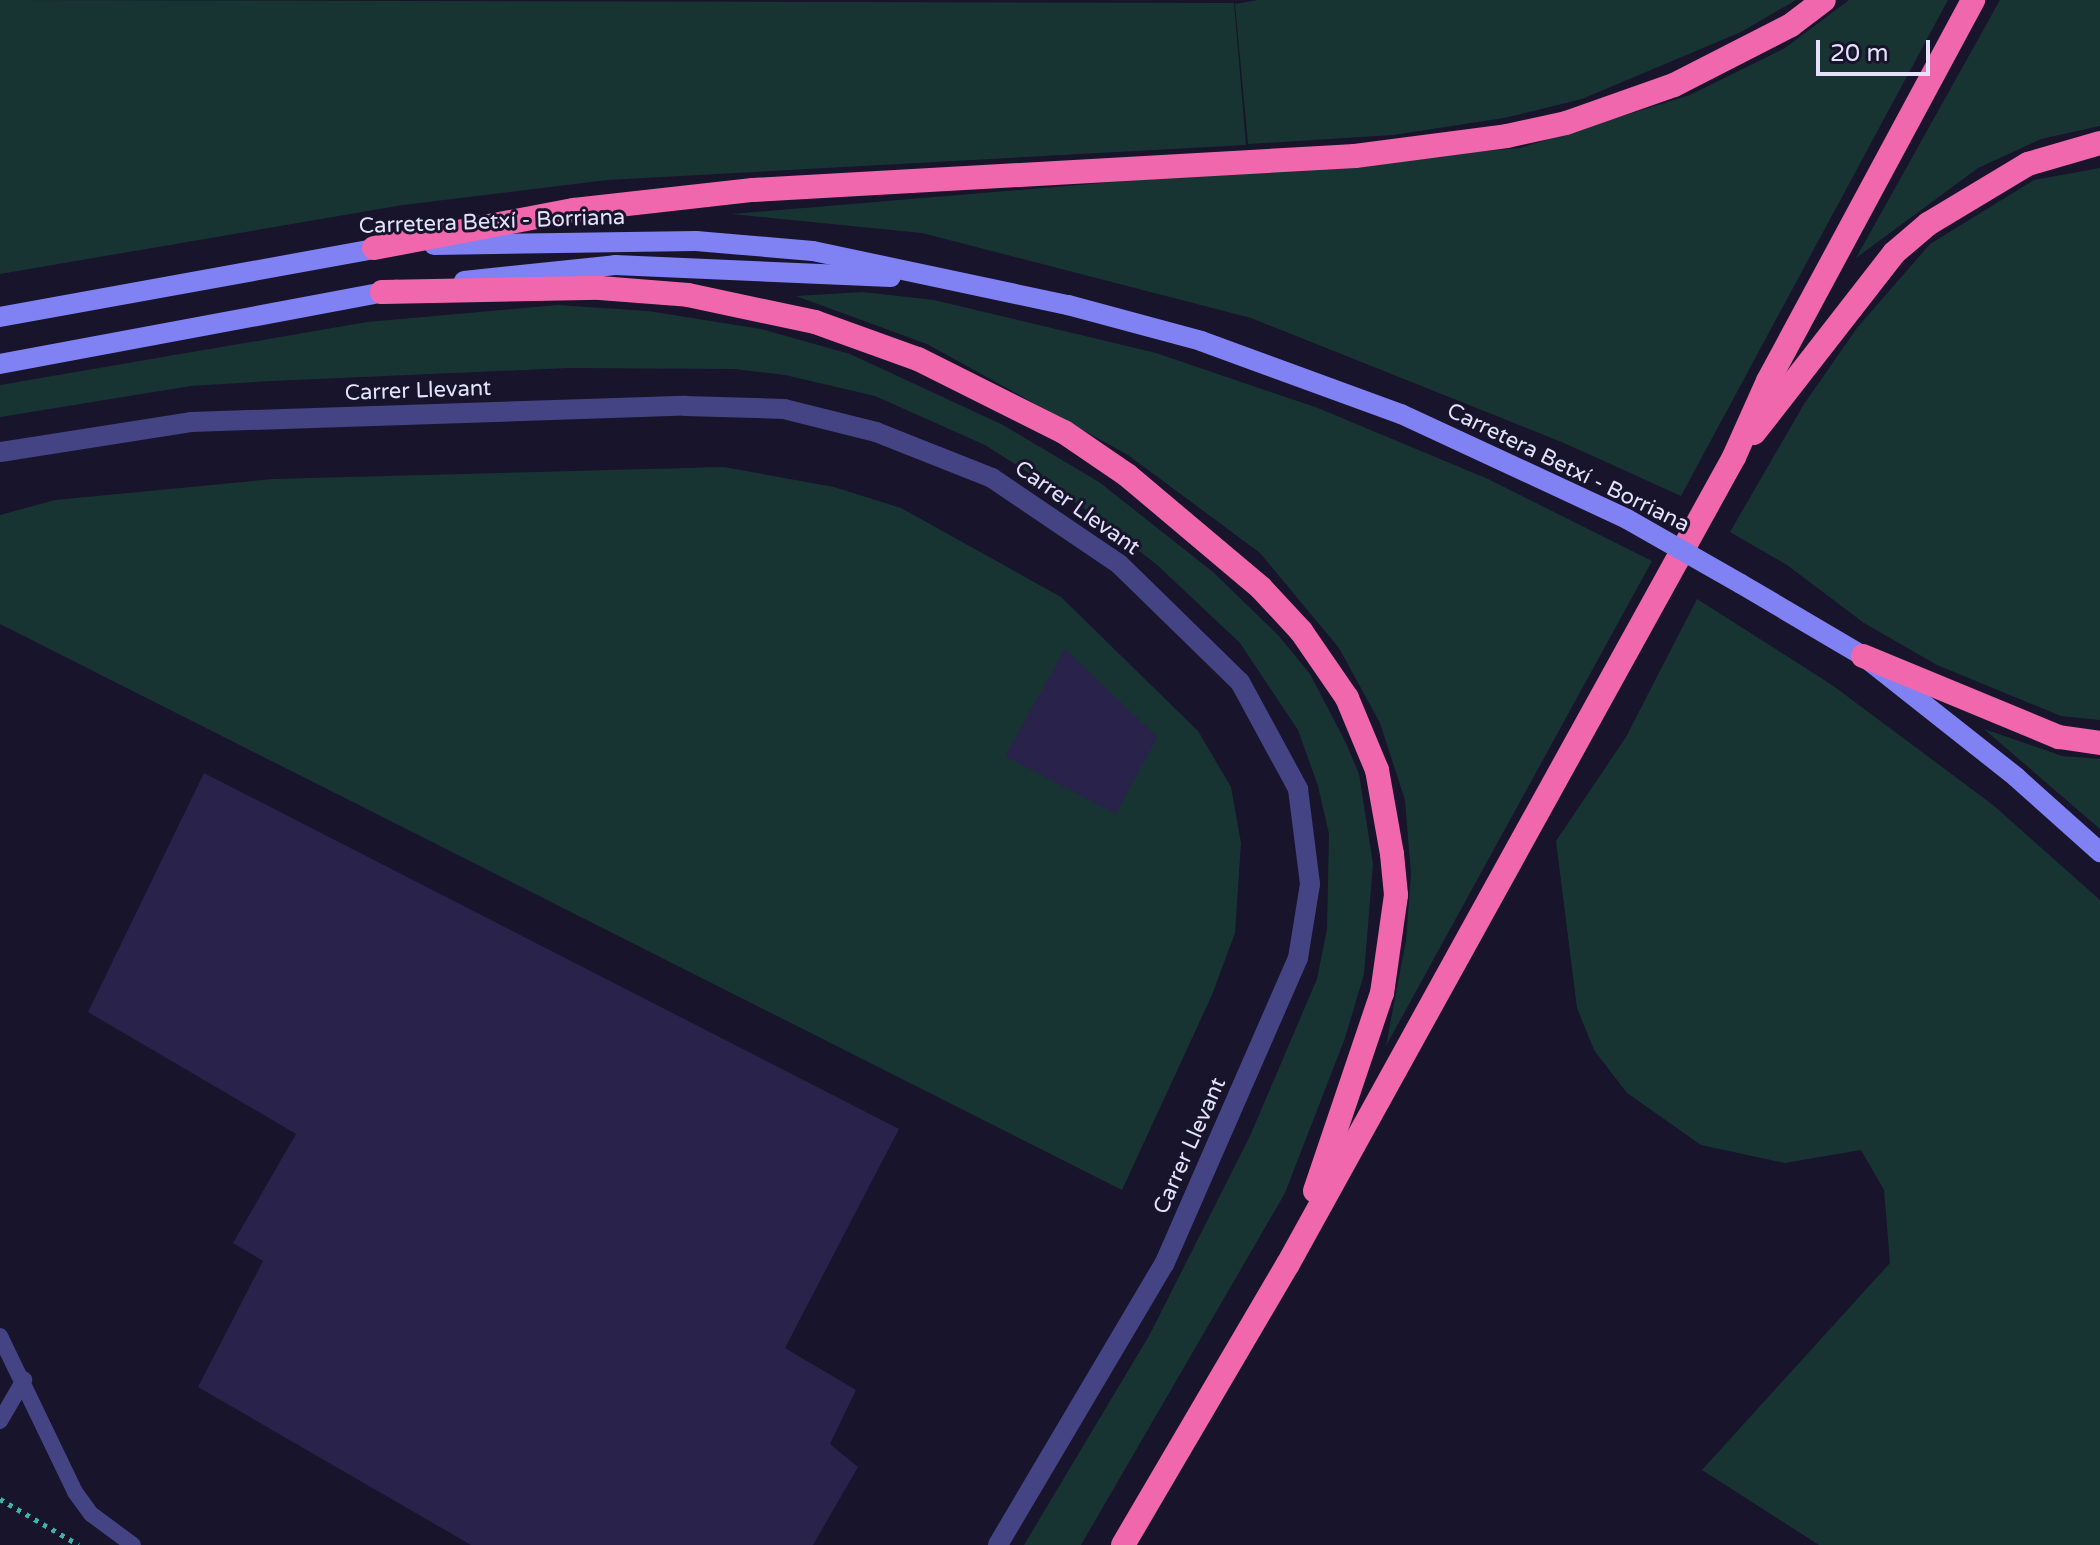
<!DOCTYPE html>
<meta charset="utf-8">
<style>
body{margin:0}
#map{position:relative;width:2100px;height:1545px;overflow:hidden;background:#17142b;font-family:"Varela Round",sans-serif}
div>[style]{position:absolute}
.green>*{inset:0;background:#183432}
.building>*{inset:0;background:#29224a}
.path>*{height:5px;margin-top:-2.5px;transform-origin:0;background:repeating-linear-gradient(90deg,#3db4a9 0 4px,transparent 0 10px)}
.lane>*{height:16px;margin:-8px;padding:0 8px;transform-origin:8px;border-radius:8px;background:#444485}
.street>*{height:20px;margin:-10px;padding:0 10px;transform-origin:10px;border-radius:10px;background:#444485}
.secondary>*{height:20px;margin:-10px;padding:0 10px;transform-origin:10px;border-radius:10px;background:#8081f3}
.highway>*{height:24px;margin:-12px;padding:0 12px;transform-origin:12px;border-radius:12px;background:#f167ad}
.secondary-bridge>*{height:20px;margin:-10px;padding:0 10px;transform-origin:10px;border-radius:10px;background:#8081f3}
span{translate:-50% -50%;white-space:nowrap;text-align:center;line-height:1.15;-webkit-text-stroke:6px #17142b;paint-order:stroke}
.street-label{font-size:22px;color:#e3e1fc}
.scale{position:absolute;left:1816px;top:40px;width:114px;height:36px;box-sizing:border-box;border:4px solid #e3e1fc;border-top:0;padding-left:10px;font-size:24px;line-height:28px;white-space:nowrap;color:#e3e1fc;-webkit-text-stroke:6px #17142b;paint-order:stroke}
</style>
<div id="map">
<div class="green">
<i style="clip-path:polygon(0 0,1234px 3px,1246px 145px,607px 180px,403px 205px,0 274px)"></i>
<i style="clip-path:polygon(1258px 0,1796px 0,1741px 32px,1582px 99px,1504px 118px,1393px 135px,1248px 144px,1235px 4px)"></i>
<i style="clip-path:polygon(1849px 0,1948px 0,1681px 496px,1564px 443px,1251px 318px,922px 233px,731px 214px,1520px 148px,1690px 95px,1785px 48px)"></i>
<i style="clip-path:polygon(2000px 0,2100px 0,2100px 126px,2041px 139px,1978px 168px,1856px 258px)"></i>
<i style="clip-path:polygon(2100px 168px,2100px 720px,2061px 716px,1937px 665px,1864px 623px,1787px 565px,1730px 532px,1804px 404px,1857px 328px,1930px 244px,2034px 180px)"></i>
<i style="clip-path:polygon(863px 292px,934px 300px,1156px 353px,1318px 408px,1488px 479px,1652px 561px,1386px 1046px,1406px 940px,1411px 874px,1405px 800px,1380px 723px,1339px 648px,1260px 553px,1128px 455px,927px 344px,796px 296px)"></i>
<i style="clip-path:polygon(557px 305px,648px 311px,761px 329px,850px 354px,1003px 425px,1099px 482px,1213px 572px,1278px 635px,1310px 674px,1345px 741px,1359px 774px,1373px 864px,1364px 974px,1345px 1038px,1285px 1193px,1081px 1545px,1024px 1545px,1150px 1334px,1250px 1136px,1317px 979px,1327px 929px,1329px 834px,1318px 786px,1298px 730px,1240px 643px,1156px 564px,1082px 507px,985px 445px,875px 396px,785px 375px,734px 369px,568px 368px,272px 381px,191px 386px,0 417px,0 385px,367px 322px)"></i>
<i style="clip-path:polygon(724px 467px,834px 487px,901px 508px,1061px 597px,1198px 731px,1231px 787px,1241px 843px,1235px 933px,1212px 995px,1122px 1190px,0 624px,0 515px,55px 500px,273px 479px)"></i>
<i style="clip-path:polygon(1697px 599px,1832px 685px,1993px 805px,2100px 900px,2100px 1545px,1819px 1545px,1702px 1470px,1890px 1263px,1884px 1190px,1861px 1150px,1785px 1163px,1701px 1145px,1627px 1093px,1594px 1050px,1577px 1008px,1556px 841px,1626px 737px)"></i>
<i style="clip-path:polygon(1984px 729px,2062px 756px,2100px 759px,2100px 829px)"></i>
</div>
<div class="building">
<i style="clip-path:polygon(1065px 649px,1157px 737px,1116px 814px,1005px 756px)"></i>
<i style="clip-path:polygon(204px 773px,899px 1129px,785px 1348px,856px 1390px,830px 1444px,858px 1467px,813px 1545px,471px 1545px,198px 1387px,263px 1261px,233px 1243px,296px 1134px,88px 1012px)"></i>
</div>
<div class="path">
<i style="left:0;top:1499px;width:91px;rotate:30.2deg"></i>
</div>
<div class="lane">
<i style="left:0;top:1336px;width:173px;rotate:64.3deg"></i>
<i style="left:75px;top:1492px;width:27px;rotate:54deg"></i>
<i style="left:91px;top:1514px;width:52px;rotate:36.4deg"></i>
<i style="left:0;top:1421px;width:48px;rotate:-59.7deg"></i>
</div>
<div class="street">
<i style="left:0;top:452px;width:193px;rotate:-8.9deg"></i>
<i style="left:191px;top:422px;width:494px;rotate:-1.9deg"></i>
<i style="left:685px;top:406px;width:99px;rotate:1.7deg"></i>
<i style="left:784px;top:409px;width:95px;rotate:14deg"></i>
<i style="left:876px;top:432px;width:125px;rotate:21.6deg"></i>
<i style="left:992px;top:478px;width:153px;rotate:34.1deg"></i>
<i style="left:1119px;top:564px;width:169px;rotate:44.3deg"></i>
<i style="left:1240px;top:682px;width:122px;rotate:61.5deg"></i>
<i style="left:1298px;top:789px;width:96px;rotate:82.8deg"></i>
<i style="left:1310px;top:884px;width:75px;rotate:99.2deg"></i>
<i style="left:1298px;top:958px;width:334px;rotate:113.6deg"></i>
<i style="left:1164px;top:1264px;width:326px;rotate:120.6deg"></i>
</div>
<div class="secondary">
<i style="left:434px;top:245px;width:262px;rotate:-0.9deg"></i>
<i style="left:696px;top:241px;width:117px;rotate:4.9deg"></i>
<i style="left:813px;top:251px;width:261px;rotate:12deg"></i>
<i style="left:1068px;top:305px;width:138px;rotate:15.1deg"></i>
<i style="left:1201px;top:341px;width:213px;rotate:20.1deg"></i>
<i style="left:1401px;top:414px;width:249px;rotate:24.9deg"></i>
<i style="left:464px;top:281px;width:152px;rotate:-6deg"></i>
<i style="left:615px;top:265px;width:276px;rotate:2.5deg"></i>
<i style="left:0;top:317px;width:392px;rotate:-10.3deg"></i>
<i style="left:0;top:364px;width:404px;rotate:-10.6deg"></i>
<i style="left:1741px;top:584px;width:142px;rotate:30.5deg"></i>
<i style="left:1863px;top:656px;width:195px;rotate:38.3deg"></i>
<i style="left:2016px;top:777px;width:113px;rotate:41.8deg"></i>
</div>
<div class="highway">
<i style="left:374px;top:248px;width:204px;rotate:-10.8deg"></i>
<i style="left:574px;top:210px;width:180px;rotate:-6.4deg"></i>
<i style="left:753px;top:190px;width:603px;rotate:-3.23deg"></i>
<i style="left:1355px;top:156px;width:153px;rotate:-7.5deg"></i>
<i style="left:1507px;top:136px;width:60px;rotate:-12.4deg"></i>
<i style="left:1566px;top:123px;width:114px;rotate:-19.4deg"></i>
<i style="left:1674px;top:85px;width:131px;rotate:-27.1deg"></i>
<i style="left:1791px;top:25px;width:41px;rotate:-37.1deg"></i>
<i style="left:382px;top:292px;width:218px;rotate:-1.1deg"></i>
<i style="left:600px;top:288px;width:88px;rotate:4.5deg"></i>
<i style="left:688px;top:295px;width:130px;rotate:12deg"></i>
<i style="left:815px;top:322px;width:109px;rotate:19.8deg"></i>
<i style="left:918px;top:359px;width:163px;rotate:26.6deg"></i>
<i style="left:1064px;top:432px;width:76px;rotate:34.3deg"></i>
<i style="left:1127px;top:475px;width:175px;rotate:40.1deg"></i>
<i style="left:1261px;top:588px;width:59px;rotate:47.1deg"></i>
<i style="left:1301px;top:631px;width:81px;rotate:55.5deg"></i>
<i style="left:1347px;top:698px;width:78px;rotate:67.4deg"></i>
<i style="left:1377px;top:770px;width:85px;rotate:79.9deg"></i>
<i style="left:1392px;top:854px;width:41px;rotate:84.4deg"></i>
<i style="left:1396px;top:895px;width:99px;rotate:98.1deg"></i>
<i style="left:1382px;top:993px;width:209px;rotate:108.7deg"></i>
<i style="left:1754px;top:433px;width:228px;rotate:-52.1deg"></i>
<i style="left:1894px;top:253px;width:45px;rotate:-40.5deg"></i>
<i style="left:1928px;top:224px;width:117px;rotate:-31deg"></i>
<i style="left:2028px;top:164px;width:75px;rotate:-16.3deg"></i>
<i style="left:1863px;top:656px;width:212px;rotate:22.5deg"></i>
<i style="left:2059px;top:737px;width:41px;rotate:8.3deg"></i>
<i style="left:1123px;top:1545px;width:326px;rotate:-59.6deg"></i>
<i style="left:1288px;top:1264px;width:922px;rotate:-61.07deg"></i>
<i style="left:1734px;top:457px;width:83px;rotate:-65.9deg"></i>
<i style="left:1768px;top:381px;width:433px;rotate:-61.7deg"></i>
</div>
<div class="secondary-bridge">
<i style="left:1627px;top:519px;width:131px;rotate:29.7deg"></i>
</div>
<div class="street-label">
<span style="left:492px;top:222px;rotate:-2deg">Carretera Betxí - Borriana</span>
<span style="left:418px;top:391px;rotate:-2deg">Carrer Llevant</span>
<span style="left:1568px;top:468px;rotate:26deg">Carretera Betxí - Borriana</span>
<span style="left:1077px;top:508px;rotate:35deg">Carrer Llevant</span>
<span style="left:1190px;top:1146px;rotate:-66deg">Carrer Llevant</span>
</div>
<div class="scale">20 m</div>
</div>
